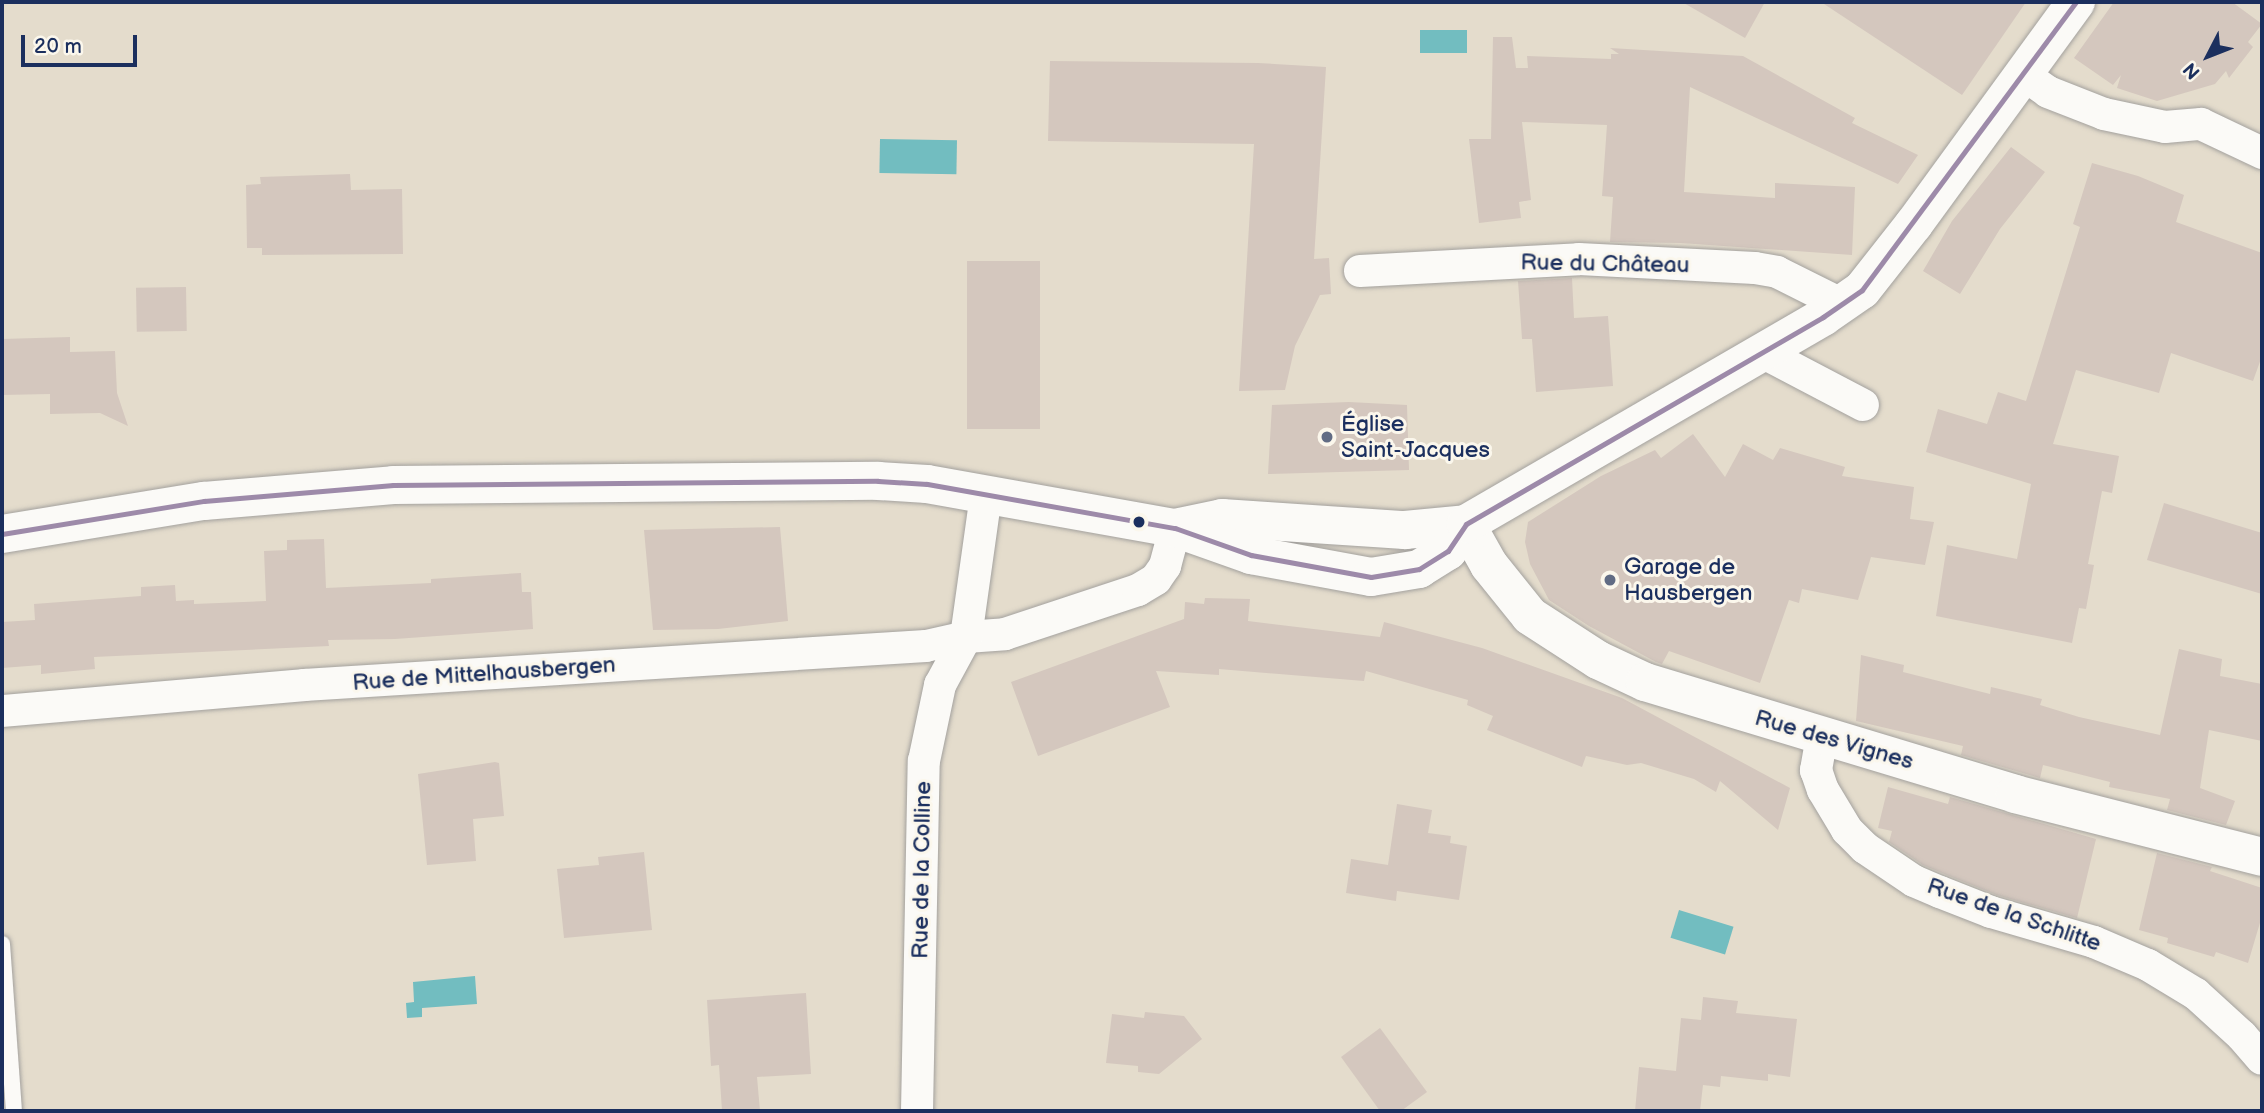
<!DOCTYPE html>
<meta charset="utf-8">
<style>
body{margin:0}
#map{position:relative;width:2264px;height:1113px;overflow:hidden;background:#e4dccc;font-family:"Balsamiq Sans",sans-serif}
div>[style]{position:absolute}
.water>*{inset:0;background:#72bdc0;transform-origin:0 0}
.building>*{inset:0;background:#d4c7be;transform-origin:0 0}
.roads{filter:drop-shadow(0 0 2px #a3a19e) drop-shadow(0 0 2px #a3a19e)}
.service>*{height:16px;margin:-8px;padding:0 8px;transform-origin:8px;border-radius:8px;background:#fbfaf7}
.minor>*{height:32px;margin:-16px;padding:0 16px;transform-origin:16px;border-radius:16px;background:#fbfaf7}
.tertiary>*{height:38px;margin:-19px;padding:0 19px;transform-origin:19px;border-radius:19px;background:#fbfaf7}
.bus-1>*{height:5px;margin:-2.5px;padding:0 2.5px;transform-origin:2.5px;border-radius:2.5px;background:#9d8aa9}
.dots>*{width:19px;height:19px;translate:-50% -50%;box-sizing:border-box;border:4px solid #fbf7ec;border-radius:50%}
span{translate:-50% -50%;white-space:nowrap;text-align:center;line-height:1.15;-webkit-text-stroke:6px #fbf7ec;paint-order:stroke}
.street-label{font-size:23px;color:#1b2f5e}
.poi-label{font-size:23px;color:#1b2f5e}
.left{translate:0 -50%;text-align:left}
.frame{position:absolute;inset:0;border:4px solid #1b2f5e;pointer-events:none}
.north{position:absolute;left:2173px;top:21px;width:70px;height:70px;-webkit-text-stroke:5px #fbf7ec;paint-order:stroke;rotate:228deg;font-size:19px;font-weight:700;line-height:28px;text-align:center;color:#1b2f5e}
.north::after{content:'';display:block;margin:auto;width:24px;height:32px;background:#1b2f5e;clip-path:polygon(50% 0,100% 100%,50% 72%,0 100%)}
.scale{position:absolute;left:21px;top:35px;width:116px;height:32px;box-sizing:border-box;border:4px solid #1b2f5e;border-top:0;padding-left:9px;font-size:21px;line-height:24px;white-space:nowrap;color:#1b2f5e;-webkit-text-stroke:5px #fbf7ec;paint-order:stroke}
</style>
<div id="map">
<div class="water">
<i style="left:1467px;top:30px;width:23px;height:47px;rotate:90deg"></i>
<i style="left:880px;top:139px;width:77px;height:34px;rotate:1deg"></i>
<i style="left:1679px;top:910px;width:57px;height:29px;rotate:17deg"></i>
<i style="clip-path:polygon(475px 976px,477px 1004px,422px 1008px,422px 1017px,407px 1018px,406px 1003px,414px 1002px,413px 982px)"></i>
</div>
<div class="building">
<i style="clip-path:polygon(1682px 2px,1765px 2px,1745px 38px)"></i>
<i style="clip-path:polygon(1821px 2px,2026px 2px,1962px 95px)"></i>
<i style="clip-path:polygon(2114px 2px,2232px 2px,2262px 24px,2248px 42px,2253px 47px,2229px 78px,2226px 71px,2215px 84px,2157px 101px,2117px 88px,2121px 75px,2113px 85px,2074px 58px)"></i>
<i style="clip-path:polygon(1493px 37px,1512px 37px,1516px 68px,1528px 68px,1527px 56px,1611px 59px,1611px 54px,1619px 54px,1610px 48px,1743px 56px,1855px 118px,1852px 123px,1918px 155px,1898px 184px,1690px 87px,1684px 192px,1775px 198px,1775px 183px,1855px 187px,1852px 255px,1681px 243px,1610px 242px,1613px 197px,1602px 196px,1607px 125px,1522px 122px,1531px 200px,1519px 202px,1521px 218px,1479px 223px,1469px 139px,1491px 139px)"></i>
<i style="clip-path:polygon(1050px 61px,1258px 63px,1326px 67px,1314px 259px,1329px 258px,1331px 294px,1320px 295px,1295px 346px,1285px 390px,1239px 391px,1254px 144px,1048px 141px)"></i>
<i style="clip-path:polygon(2011px 147px,2045px 172px,2000px 229px,1960px 294px,1923px 271px,1952px 221px)"></i>
<i style="clip-path:polygon(2092px 163px,2138px 176px,2184px 195px,2176px 222px,2262px 253px,2262px 356px,2253px 381px,2171px 353px,2159px 393px,2076px 370px,2053px 444px,2119px 456px,2112px 493px,2102px 491px,2088px 564px,2094px 565px,2086px 609px,2079px 608px,2072px 643px,1936px 616px,1947px 545px,2017px 559px,2031px 484px,1926px 452px,1938px 409px,1987px 424px,1998px 392px,2026px 401px,2080px 227px,2073px 224px)"></i>
<i style="clip-path:polygon(350px 174px,351px 190px,402px 189px,403px 254px,262px 255px,262px 248px,247px 248px,246px 185px,261px 184px,260px 177px)"></i>
<i style="left:967px;top:261px;width:73px;height:168px"></i>
<i style="clip-path:polygon(1572px 278px,1574px 318px,1608px 316px,1613px 386px,1536px 392px,1532px 339px,1522px 339px,1518px 281px)"></i>
<i style="left:186px;top:287px;width:44px;height:50px;rotate:89deg"></i>
<i style="clip-path:polygon(70px 337px,70px 352px,115px 351px,117px 393px,128px 426px,100px 413px,50px 414px,50px 394px,2px 395px,2px 339px)"></i>
<i style="clip-path:polygon(1349px 402px,1407px 405px,1409px 470px,1268px 474px,1272px 405px)"></i>
<i style="clip-path:polygon(1693px 434px,1725px 477px,1743px 444px,1773px 460px,1780px 448px,1845px 467px,1842px 476px,1914px 487px,1910px 519px,1934px 522px,1925px 565px,1871px 557px,1858px 600px,1802px 589px,1799px 603px,1789px 600px,1760px 683px,1669px 651px,1662px 664px,1656px 662px,1589px 626px,1549px 600px,1530px 564px,1525px 542px,1528px 522px,1601px 476px,1655px 450px,1661px 458px)"></i>
<i style="clip-path:polygon(2164px 503px,2262px 533px,2262px 594px,2147px 560px)"></i>
<i style="clip-path:polygon(780px 527px,788px 621px,718px 629px,653px 630px,644px 530px)"></i>
<i style="clip-path:polygon(324px 539px,326px 588px,431px 583px,431px 579px,521px 573px,522px 592px,531px 592px,533px 629px,395px 639px,328px 640px,329px 646px,94px 657px,95px 669px,41px 674px,41px 665px,2px 668px,2px 622px,35px 620px,34px 604px,141px 596px,141px 587px,175px 585px,176px 601px,194px 600px,194px 604px,266px 601px,264px 551px,287px 550px,287px 540px)"></i>
<i style="clip-path:polygon(1205px 598px,1250px 599px,1248px 621px,1380px 637px,1384px 622px,1482px 648px,1622px 698px,1790px 788px,1778px 830px,1720px 781px,1716px 792px,1694px 779px,1641px 763px,1627px 765px,1586px 756px,1582px 767px,1487px 730px,1493px 716px,1467px 705px,1468px 700px,1366px 671px,1364px 681px,1219px 669px,1219px 675px,1156px 671px,1170px 707px,1038px 756px,1011px 682px,1184px 619px,1185px 602px,1204px 604px)"></i>
<i style="clip-path:polygon(2179px 649px,2222px 659px,2220px 676px,2262px 684px,2262px 741px,2209px 730px,2200px 788px,2235px 801px,2226px 825px,2167px 810px,2170px 799px,2109px 787px,2110px 782px,2043px 765px,2040px 778px,1961px 755px,1963px 746px,1856px 721px,1861px 655px,1904px 665px,1903px 672px,1990px 694px,1991px 687px,2042px 699px,2040px 705px,2079px 717px,2160px 735px)"></i>
<i style="clip-path:polygon(495px 762px,499px 763px,504px 816px,473px 819px,476px 861px,427px 865px,418px 774px)"></i>
<i style="clip-path:polygon(1888px 787px,1948px 804px,1950px 797px,2096px 839px,2077px 918px,1997px 895px,1947px 875px,1923px 865px,1889px 842px,1892px 831px,1878px 828px)"></i>
<i style="clip-path:polygon(1397px 804px,1432px 810px,1428px 833px,1451px 836px,1450px 843px,1467px 846px,1459px 900px,1397px 891px,1396px 901px,1346px 893px,1351px 859px,1388px 865px)"></i>
<i style="clip-path:polygon(644px 852px,652px 930px,564px 938px,557px 869px,599px 865px,598px 857px)"></i>
<i style="clip-path:polygon(2157px 853px,2212px 867px,2210px 871px,2262px 888px,2262px 916px,2248px 963px,2216px 952px,2214px 957px,2167px 943px,2168px 938px,2139px 930px)"></i>
<i style="clip-path:polygon(806px 993px,811px 1074px,757px 1077px,760px 1111px,722px 1111px,719px 1065px,711px 1066px,707px 1000px)"></i>
<i style="clip-path:polygon(1703px 997px,1738px 1001px,1736px 1013px,1797px 1019px,1790px 1077px,1768px 1074px,1768px 1081px,1721px 1076px,1720px 1087px,1703px 1085px,1700px 1111px,1635px 1111px,1639px 1067px,1676px 1071px,1681px 1018px,1701px 1020px)"></i>
<i style="clip-path:polygon(1145px 1012px,1184px 1016px,1202px 1039px,1159px 1074px,1138px 1072px,1138px 1066px,1106px 1063px,1112px 1014px,1144px 1018px)"></i>
<i style="clip-path:polygon(1380px 1028px,1427px 1092px,1401px 1111px,1380px 1111px,1341px 1057px)"></i>
</div>
<div class="roads">
<div class="service">
<i style="left:2px;top:944px;width:167px;rotate:85.9deg"></i>
</div>
<div class="minor">
<i style="left:2024px;top:75px;width:29px;rotate:35deg"></i>
<i style="left:2048px;top:92px;width:60px;rotate:21.4deg"></i>
<i style="left:2104px;top:114px;width:62px;rotate:12deg"></i>
<i style="left:2165px;top:127px;width:36px;rotate:-5deg"></i>
<i style="left:2201px;top:124px;width:68px;rotate:25.4deg"></i>
<i style="left:1360px;top:271px;width:219px;rotate:-3.1deg"></i>
<i style="left:1579px;top:259px;width:176px;rotate:2.9deg"></i>
<i style="left:1755px;top:268px;width:22px;rotate:10deg"></i>
<i style="left:1777px;top:272px;width:74px;rotate:26.6deg"></i>
<i style="left:1762px;top:352px;width:114px;rotate:27.7deg"></i>
<i style="left:2px;top:711px;width:303px;rotate:-4.9deg"></i>
<i style="left:304px;top:685px;width:623px;rotate:-3.59deg"></i>
<i style="left:926px;top:646px;width:41px;rotate:-12.7deg"></i>
<i style="left:966px;top:637px;width:39px;rotate:-4deg"></i>
<i style="left:1005px;top:634px;width:140px;rotate:-18.3deg"></i>
<i style="left:1138px;top:590px;width:21px;rotate:-31deg"></i>
<i style="left:1156px;top:579px;width:16px;rotate:-55deg"></i>
<i style="left:1165px;top:566px;width:39px;rotate:-75deg"></i>
<i style="left:1822px;top:736px;width:35px;rotate:100deg"></i>
<i style="left:1816px;top:770px;width:21px;rotate:71deg"></i>
<i style="left:1823px;top:790px;width:47px;rotate:59deg"></i>
<i style="left:1847px;top:830px;width:25px;rotate:45deg"></i>
<i style="left:1865px;top:848px;width:59px;rotate:34deg"></i>
<i style="left:1914px;top:881px;width:28px;rotate:23deg"></i>
<i style="left:1940px;top:892px;width:55px;rotate:21.4deg"></i>
<i style="left:1991px;top:912px;width:107px;rotate:16.2deg"></i>
<i style="left:2094px;top:942px;width:59px;rotate:23.1deg"></i>
<i style="left:2148px;top:965px;width:56px;rotate:31.1deg"></i>
<i style="left:2196px;top:994px;width:62px;rotate:42.4deg"></i>
<i style="left:2242px;top:1036px;width:30px;rotate:49deg"></i>
<i style="left:917px;top:1111px;width:350px;rotate:-88.9deg"></i>
<i style="left:924px;top:761px;width:78px;rotate:-78.1deg"></i>
<i style="left:940px;top:685px;width:55px;rotate:-61.6deg"></i>
<i style="left:966px;top:637px;width:144px;rotate:-82deg"></i>
</div>
<div class="tertiary">
<i style="left:1466px;top:524px;width:47px;rotate:60.7deg"></i>
<i style="left:1489px;top:565px;width:65px;rotate:51.2deg"></i>
<i style="left:1530px;top:616px;width:81px;rotate:32.9deg"></i>
<i style="left:1598px;top:660px;width:52px;rotate:25.1deg"></i>
<i style="left:1645px;top:682px;width:387px;rotate:16.8deg"></i>
<i style="left:2015px;top:794px;width:255px;rotate:14.3deg"></i>
<i style="left:1179px;top:527px;width:44px;rotate:-11.8deg"></i>
<i style="left:1222px;top:518px;width:183px;rotate:3.8deg"></i>
<i style="left:1405px;top:530px;width:61px;rotate:-5.6deg"></i>
<i style="left:2px;top:534px;width:205px;rotate:-9.3deg"></i>
<i style="left:204px;top:501px;width:190px;rotate:-4.8deg"></i>
<i style="left:393px;top:485px;width:485px;rotate:-0.5deg"></i>
<i style="left:878px;top:481px;width:49px;rotate:3.5deg"></i>
<i style="left:927px;top:484px;width:252px;rotate:10.1deg"></i>
<i style="left:1175px;top:528px;width:81px;rotate:19.6deg"></i>
<i style="left:1251px;top:555px;width:122px;rotate:10.4deg"></i>
<i style="left:1371px;top:577px;width:49px;rotate:-9.5deg"></i>
<i style="left:1419px;top:569px;width:34px;rotate:-32deg"></i>
<i style="left:1448px;top:551px;width:32px;rotate:-56deg"></i>
<i style="left:1466px;top:524px;width:413px;rotate:-30.1deg"></i>
<i style="left:1823px;top:317px;width:47px;rotate:-34.7deg"></i>
<i style="left:1862px;top:290px;width:84px;rotate:-51.8deg"></i>
<i style="left:1914px;top:224px;width:275px;rotate:-53.9deg"></i>
</div>
</div>
<div class="bus-1">
<i style="left:2px;top:534px;width:205px;rotate:-9.3deg"></i>
<i style="left:204px;top:501px;width:190px;rotate:-4.8deg"></i>
<i style="left:393px;top:485px;width:485px;rotate:-0.5deg"></i>
<i style="left:878px;top:481px;width:49px;rotate:3.5deg"></i>
<i style="left:927px;top:484px;width:252px;rotate:10.1deg"></i>
<i style="left:1175px;top:528px;width:81px;rotate:19.6deg"></i>
<i style="left:1251px;top:555px;width:122px;rotate:10.4deg"></i>
<i style="left:1371px;top:577px;width:49px;rotate:-9.5deg"></i>
<i style="left:1419px;top:569px;width:34px;rotate:-32deg"></i>
<i style="left:1448px;top:551px;width:32px;rotate:-56deg"></i>
<i style="left:1466px;top:524px;width:413px;rotate:-30.1deg"></i>
<i style="left:1823px;top:317px;width:47px;rotate:-34.7deg"></i>
<i style="left:1862px;top:290px;width:359px;rotate:-53.4deg"></i>
</div>
<div class="dots">
<i style="left:1327px;top:437px;background:#616c84"></i>
<i style="left:1139px;top:522px;background:#1b2f5e"></i>
<i style="left:1610px;top:580px;background:#616c84"></i>
</div>
<div class="street-label">
<span style="left:1605px;top:264px;rotate:1deg">Rue du Château</span>
<span style="left:484px;top:674px;rotate:-4deg">Rue de Mittelhausbergen</span>
<span style="left:1834px;top:740px;rotate:16deg">Rue des Vignes</span>
<span style="left:922px;top:870px;rotate:-89deg">Rue de la Colline</span>
<span style="left:2014px;top:915px;rotate:19deg">Rue de la Schlitte</span>
</div>
<div class="poi-label">
<span class="left" style="left:1341px;top:437px">Église<br>Saint-Jacques</span>
<span class="left" style="left:1624px;top:580px">Garage de<br>Hausbergen</span>
</div>
<div class="frame"></div>
<div class="north">N</div>
<div class="scale">20 m</div>
</div>
